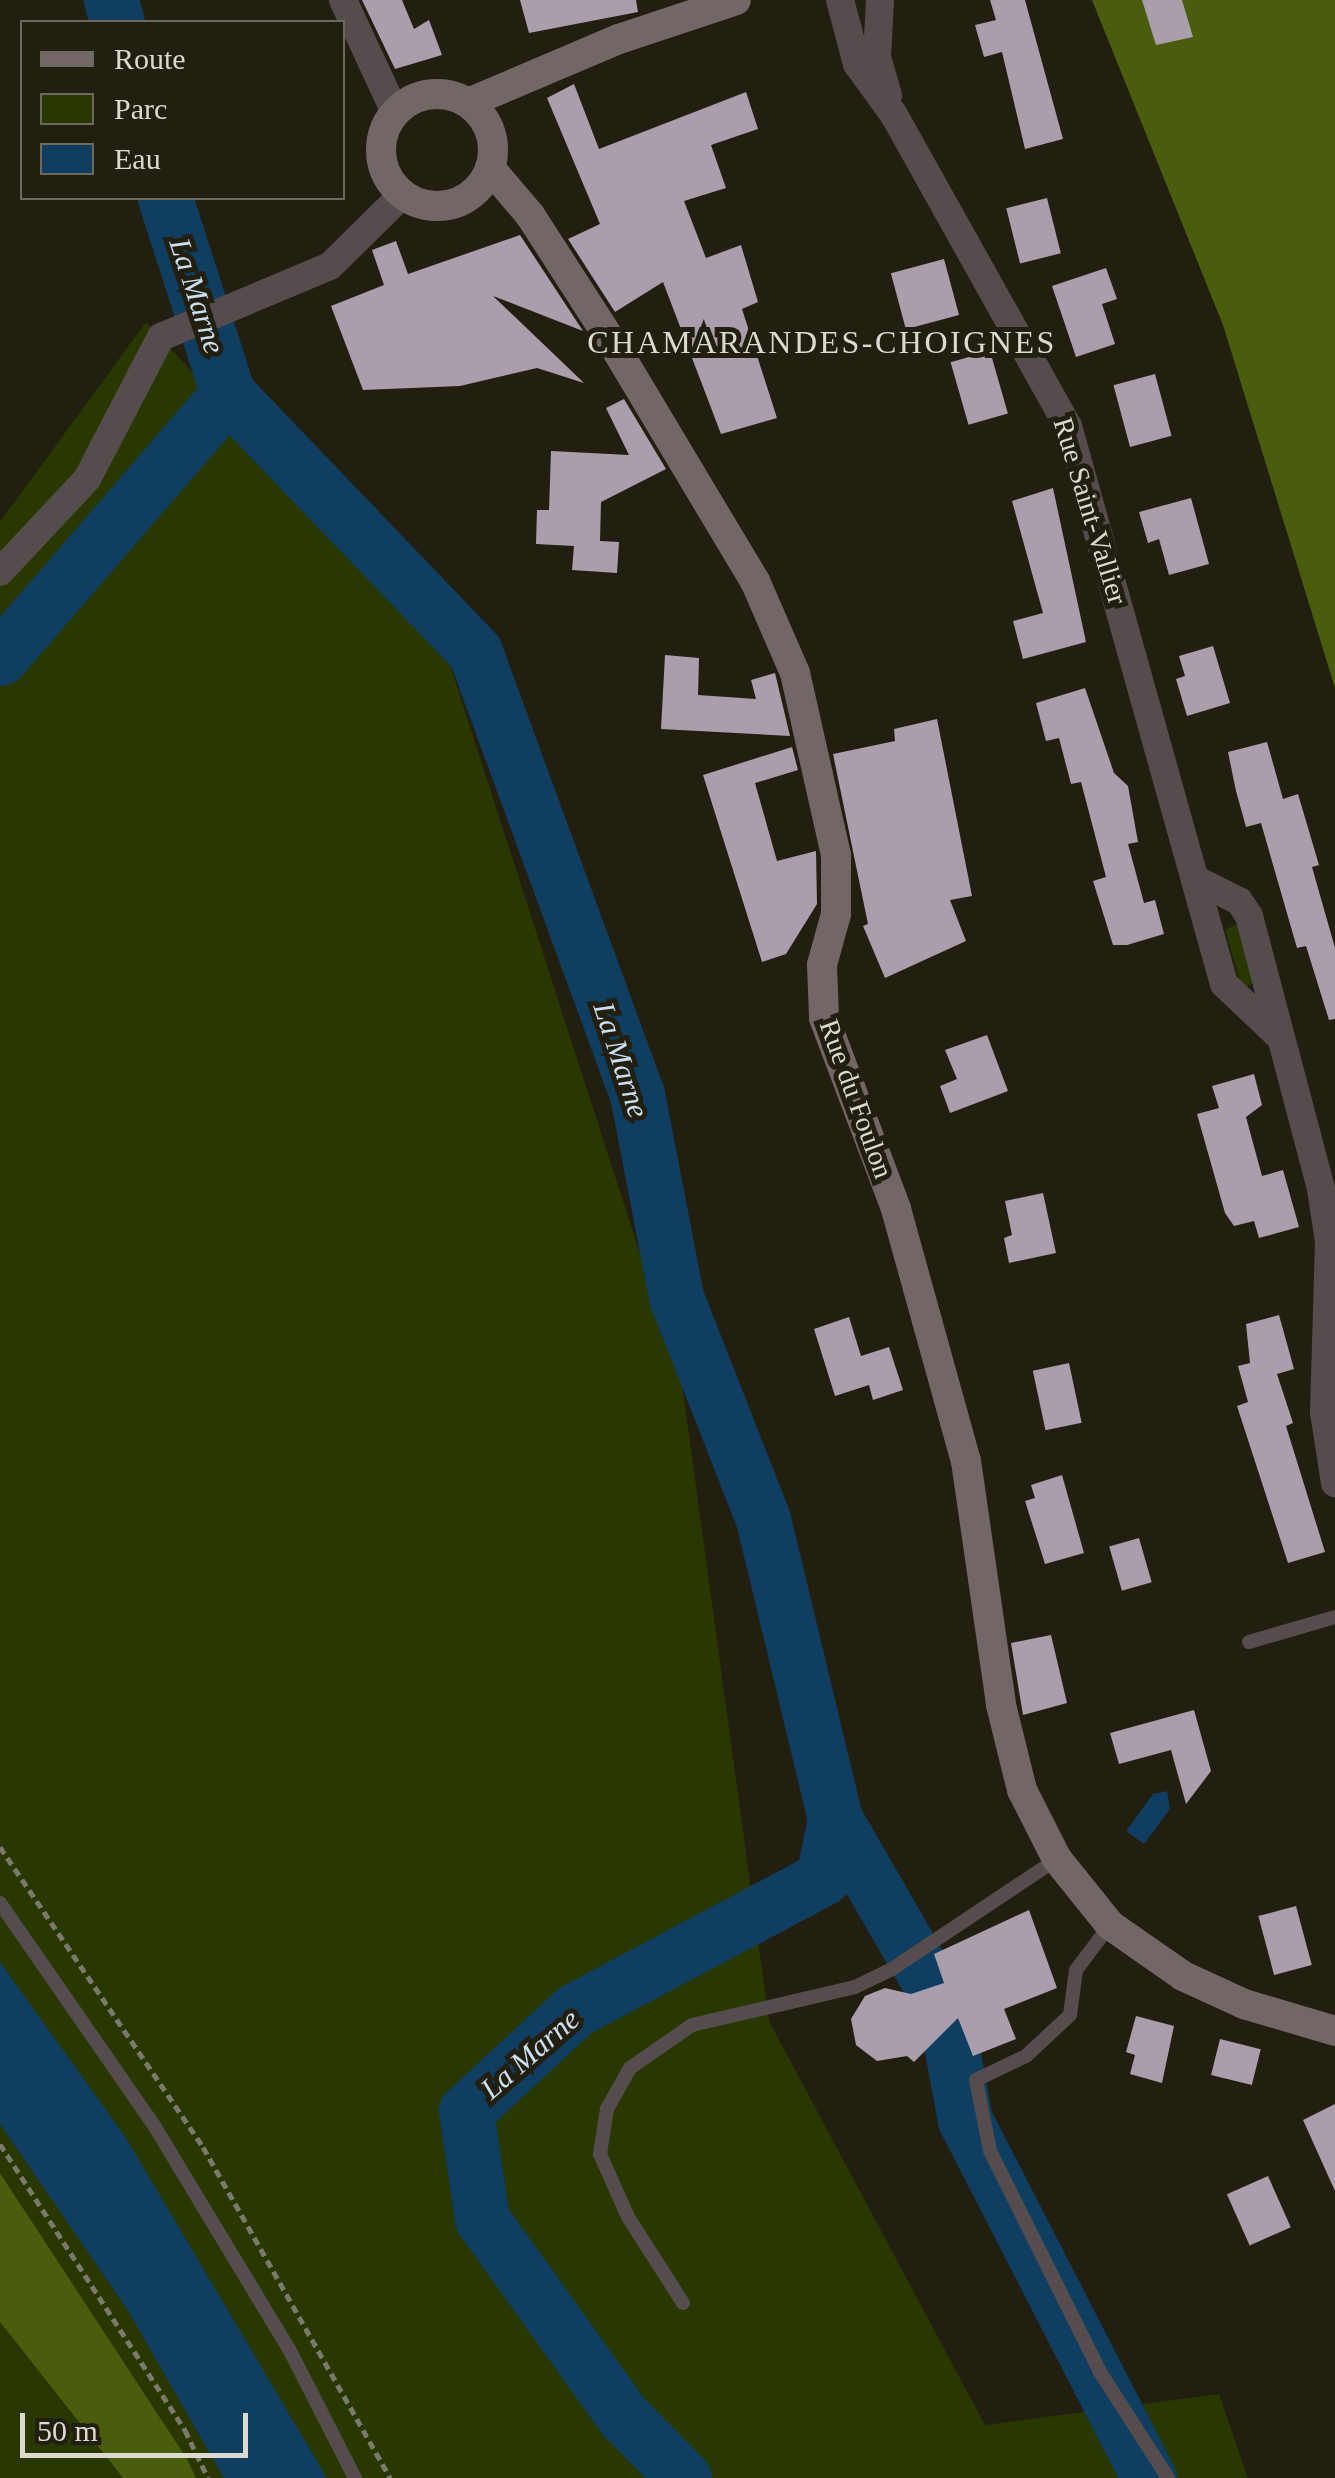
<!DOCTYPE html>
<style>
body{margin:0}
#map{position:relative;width:1335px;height:2478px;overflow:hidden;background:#221f11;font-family:"Times New Roman",serif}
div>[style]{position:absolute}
.green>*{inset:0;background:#293700}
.forest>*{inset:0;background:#495d0d}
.water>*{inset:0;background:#0f3e60}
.river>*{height:55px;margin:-27.5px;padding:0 27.5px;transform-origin:27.5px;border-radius:27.5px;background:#0f3e60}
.building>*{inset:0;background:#aa9ead;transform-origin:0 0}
.path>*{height:5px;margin-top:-2.5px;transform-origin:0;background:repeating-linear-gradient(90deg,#7b786c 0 8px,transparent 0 13px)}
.lane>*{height:14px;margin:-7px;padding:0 7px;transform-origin:7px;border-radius:7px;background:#554c4d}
.street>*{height:28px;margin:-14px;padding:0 14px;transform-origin:14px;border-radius:14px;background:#554c4d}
.secondary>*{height:30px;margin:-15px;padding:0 15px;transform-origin:15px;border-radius:15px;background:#736667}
.secondary>.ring{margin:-15px;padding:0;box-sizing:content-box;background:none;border:30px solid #736667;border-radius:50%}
span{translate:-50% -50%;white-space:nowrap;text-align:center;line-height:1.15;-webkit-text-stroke:10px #221f11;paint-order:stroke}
.street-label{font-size:28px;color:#dbd9d0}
.water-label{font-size:30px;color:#cde0f1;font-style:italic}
.quarter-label{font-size:32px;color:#dbd9d0;letter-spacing:2.5px}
.legend{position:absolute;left:20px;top:20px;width:325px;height:180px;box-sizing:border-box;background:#221f11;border:2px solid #6c695d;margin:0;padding:12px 18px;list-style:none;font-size:30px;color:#dbd9d0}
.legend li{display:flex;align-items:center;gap:20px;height:50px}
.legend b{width:50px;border:2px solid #6c695d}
.scale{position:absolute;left:20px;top:2413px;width:228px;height:45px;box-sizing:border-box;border:5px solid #dbd9d0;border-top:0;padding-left:12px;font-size:30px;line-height:35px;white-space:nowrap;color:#dbd9d0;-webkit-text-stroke:8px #221f11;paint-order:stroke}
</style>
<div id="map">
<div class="green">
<i style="clip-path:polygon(146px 322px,443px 643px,682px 1384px,769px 2021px,985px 2425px,1219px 2394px,1248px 2478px,196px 2478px,0 2173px,0 522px)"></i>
<i style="clip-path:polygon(1240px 922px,1255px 983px,1242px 988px,1225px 930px)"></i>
<i style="clip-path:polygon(0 2322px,123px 2478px,0 2478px)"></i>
</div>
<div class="forest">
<i style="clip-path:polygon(1092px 0,1335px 0,1335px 688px,1223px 325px)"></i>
<i style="clip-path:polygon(0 2173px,187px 2459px,196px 2478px,123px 2478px,0 2322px)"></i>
</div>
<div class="water">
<i style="clip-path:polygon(1167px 1791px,1170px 1809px,1144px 1844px,1126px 1831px,1153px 1794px)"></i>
<i style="clip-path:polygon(0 1962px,126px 2138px,327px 2478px,224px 2478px,127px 2309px,0 2124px)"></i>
</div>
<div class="river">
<i style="left:111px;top:0;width:23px;rotate:75deg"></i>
<i style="left:165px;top:198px;width:206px;rotate:72.2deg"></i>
<i style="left:0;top:658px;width:349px;rotate:-49.2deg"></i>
<i style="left:228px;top:394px;width:357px;rotate:46.2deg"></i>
<i style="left:475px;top:652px;width:471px;rotate:69.9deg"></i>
<i style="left:637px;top:1094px;width:207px;rotate:79.1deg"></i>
<i style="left:676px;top:1297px;width:238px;rotate:68.6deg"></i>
<i style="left:763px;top:1519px;width:309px;rotate:76.5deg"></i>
<i style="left:835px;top:1819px;width:60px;rotate:101.5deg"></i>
<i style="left:823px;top:1878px;width:281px;rotate:152deg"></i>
<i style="left:575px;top:2010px;width:149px;rotate:137.2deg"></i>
<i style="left:466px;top:2111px;width:109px;rotate:81.6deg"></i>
<i style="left:482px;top:2219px;width:244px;rotate:54.4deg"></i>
<i style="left:624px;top:2417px;width:86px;rotate:45.5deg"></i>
<i style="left:835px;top:1819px;width:194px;rotate:60deg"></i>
<i style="left:947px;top:2023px;width:99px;rotate:79.5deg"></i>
<i style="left:965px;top:2120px;width:403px;rotate:62.8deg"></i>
</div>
<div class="building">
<i style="clip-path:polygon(362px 0,402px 0,414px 29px,429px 20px,442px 55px,395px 69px)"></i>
<i style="clip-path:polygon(520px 0,636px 0,638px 12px,529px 33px)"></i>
<i style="clip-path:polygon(990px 0,1025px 0,1063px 139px,1025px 149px,1002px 52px,984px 57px,975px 25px,996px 20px)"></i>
<i style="clip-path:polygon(1142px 0,1182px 0,1193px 37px,1156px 45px)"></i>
<i style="clip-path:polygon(574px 84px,599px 149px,746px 92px,758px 129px,711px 145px,726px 188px,684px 201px,706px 258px,741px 245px,758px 302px,742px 309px,777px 418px,721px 434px,663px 282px,615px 312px,568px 239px,600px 224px,547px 98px)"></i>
<i style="left:1047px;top:198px;width:57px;height:42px;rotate:76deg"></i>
<i style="clip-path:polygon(520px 235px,583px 331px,493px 296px,584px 383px,537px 368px,460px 386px,363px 390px,331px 306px,384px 285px,372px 250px,396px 241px,408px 274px)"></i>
<i style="left:944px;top:259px;width:58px;height:55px;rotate:75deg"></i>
<i style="clip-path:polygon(1106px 268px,1117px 299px,1102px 304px,1115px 344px,1076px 357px,1052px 286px)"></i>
<i style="left:990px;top:351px;width:65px;height:41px;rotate:74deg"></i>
<i style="left:1155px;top:374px;width:64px;height:43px;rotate:75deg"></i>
<i style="clip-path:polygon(624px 399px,666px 469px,601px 502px,600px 541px,619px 542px,617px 573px,572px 570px,574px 546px,536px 544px,537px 510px,549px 510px,551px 451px,629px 455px,606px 408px)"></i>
<i style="clip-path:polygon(1053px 488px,1086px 642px,1023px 659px,1013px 621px,1043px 613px,1012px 501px)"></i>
<i style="clip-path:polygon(1191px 498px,1209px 564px,1169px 575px,1159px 539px,1148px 543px,1139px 512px)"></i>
<i style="clip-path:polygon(1213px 646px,1230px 703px,1187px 716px,1176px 679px,1185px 676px,1179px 656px)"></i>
<i style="clip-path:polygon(665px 655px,699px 658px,698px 695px,756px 699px,751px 680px,775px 673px,790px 736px,661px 729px)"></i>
<i style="clip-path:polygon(1085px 688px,1114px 773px,1128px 786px,1138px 842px,1128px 844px,1144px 903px,1155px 900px,1164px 934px,1127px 945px,1113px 945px,1093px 881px,1106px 877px,1081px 782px,1071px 784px,1059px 738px,1046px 741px,1036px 703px)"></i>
<i style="clip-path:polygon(937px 719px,972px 896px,950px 900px,966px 941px,885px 978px,863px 926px,868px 924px,833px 754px,895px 741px,894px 729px)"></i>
<i style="clip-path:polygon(1267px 742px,1283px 799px,1298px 794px,1319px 865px,1312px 867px,1335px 948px,1335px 1019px,1329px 1020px,1306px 946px,1297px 948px,1261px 823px,1246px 827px,1236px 791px,1228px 752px)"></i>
<i style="clip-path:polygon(792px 747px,798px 770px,755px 783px,777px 861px,816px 851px,817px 904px,786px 954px,762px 962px,703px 775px)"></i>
<i style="clip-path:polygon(987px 1035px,1008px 1091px,950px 1113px,940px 1086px,957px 1079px,945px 1050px)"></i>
<i style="clip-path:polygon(1254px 1074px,1262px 1105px,1246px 1117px,1262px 1176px,1283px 1170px,1299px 1227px,1259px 1238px,1254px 1221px,1234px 1226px,1225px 1213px,1197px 1114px,1219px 1108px,1212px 1086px)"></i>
<i style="clip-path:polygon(1043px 1193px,1056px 1253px,1009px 1263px,1004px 1238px,1012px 1235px,1005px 1201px)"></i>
<i style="clip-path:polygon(1279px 1315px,1294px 1369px,1277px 1374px,1293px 1423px,1286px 1426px,1325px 1552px,1288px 1563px,1237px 1406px,1248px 1402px,1238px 1366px,1250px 1363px,1246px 1324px)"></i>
<i style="clip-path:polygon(849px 1317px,861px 1356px,889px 1347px,903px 1390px,873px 1400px,869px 1385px,835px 1396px,814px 1329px)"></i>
<i style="left:1069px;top:1363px;width:61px;height:37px;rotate:78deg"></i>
<i style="clip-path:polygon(1062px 1475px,1084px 1553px,1045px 1564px,1025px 1501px,1035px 1498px,1031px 1485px)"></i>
<i style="left:1139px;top:1538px;width:46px;height:31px;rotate:74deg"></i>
<i style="clip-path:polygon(1051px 1635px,1067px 1703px,1023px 1715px,1011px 1643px)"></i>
<i style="clip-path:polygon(1194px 1710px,1211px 1771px,1186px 1804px,1171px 1750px,1119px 1764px,1110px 1733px)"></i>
<i style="left:1296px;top:1906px;width:61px;height:39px;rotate:75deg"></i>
<i style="clip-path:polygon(1029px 1910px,1057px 1988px,1004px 2009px,1016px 2039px,973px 2056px,958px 2018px,914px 2062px,907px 2056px,877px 2061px,856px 2045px,851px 2019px,865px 1996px,885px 1988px,911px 1994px,944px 1983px,934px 1954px)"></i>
<i style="clip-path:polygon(1136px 2016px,1174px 2026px,1162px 2083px,1130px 2074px,1135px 2055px,1126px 2052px)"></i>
<i style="left:1220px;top:2039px;width:42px;height:37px;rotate:14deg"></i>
<i style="clip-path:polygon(1335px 2104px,1335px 2191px,1303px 2120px)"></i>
<i style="left:1268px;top:2176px;width:56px;height:45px;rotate:66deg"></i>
</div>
<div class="path">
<i style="left:0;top:1847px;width:362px;rotate:55.9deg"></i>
<i style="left:203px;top:2147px;width:380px;rotate:60.5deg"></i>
<i style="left:0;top:2144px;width:341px;rotate:57.1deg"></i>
<i style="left:185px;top:2430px;width:53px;rotate:64.4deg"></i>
</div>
<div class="lane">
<i style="left:1249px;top:1642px;width:90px;rotate:-16.2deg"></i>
<i style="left:0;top:1903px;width:272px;rotate:55.3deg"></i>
<i style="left:155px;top:2127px;width:259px;rotate:58.9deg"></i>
<i style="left:289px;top:2349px;width:145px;rotate:62.9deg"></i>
<i style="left:1110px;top:1925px;width:56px;rotate:127.1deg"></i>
<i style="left:1076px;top:1970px;width:45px;rotate:97.6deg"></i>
<i style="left:1070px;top:2015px;width:60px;rotate:137deg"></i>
<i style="left:1026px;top:2056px;width:55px;rotate:154.4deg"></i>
<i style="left:976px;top:2080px;width:72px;rotate:78.8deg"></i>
<i style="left:990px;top:2151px;width:247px;rotate:63.5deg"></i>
<i style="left:1100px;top:2372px;width:126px;rotate:57.3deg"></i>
<i style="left:683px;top:2303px;width:102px;rotate:-122.6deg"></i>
<i style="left:628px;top:2217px;width:69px;rotate:-114deg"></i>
<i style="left:600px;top:2154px;width:46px;rotate:-81.2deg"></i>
<i style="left:607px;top:2109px;width:47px;rotate:-60.7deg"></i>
<i style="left:630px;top:2068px;width:75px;rotate:-34.7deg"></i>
<i style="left:692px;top:2025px;width:167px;rotate:-13.1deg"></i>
<i style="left:855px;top:1987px;width:41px;rotate:-25.9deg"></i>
<i style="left:892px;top:1969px;width:198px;rotate:-33.7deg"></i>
</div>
<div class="street">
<i style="left:343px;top:0;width:123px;rotate:65.1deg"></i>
<i style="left:840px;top:0;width:66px;rotate:75.1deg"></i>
<i style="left:857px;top:64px;width:63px;rotate:54deg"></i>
<i style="left:894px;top:115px;width:356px;rotate:60.8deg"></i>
<i style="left:1068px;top:426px;width:579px;rotate:74.38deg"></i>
<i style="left:1224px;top:984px;width:76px;rotate:43.4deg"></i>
<i style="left:880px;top:0;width:57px;rotate:93deg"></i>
<i style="left:877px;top:57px;width:40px;rotate:74deg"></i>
<i style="left:0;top:572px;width:127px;rotate:-46.9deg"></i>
<i style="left:87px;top:479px;width:160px;rotate:-62.5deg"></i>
<i style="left:161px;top:337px;width:183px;rotate:-22.8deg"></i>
<i style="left:330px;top:266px;width:103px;rotate:-44.6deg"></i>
<i style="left:1195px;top:879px;width:49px;rotate:26.6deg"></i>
<i style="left:1239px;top:901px;width:18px;rotate:56deg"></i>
<i style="left:1249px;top:916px;width:282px;rotate:75.2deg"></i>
<i style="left:1321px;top:1189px;width:54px;rotate:81.4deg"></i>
<i style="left:1329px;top:1242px;width:170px;rotate:91.7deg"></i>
<i style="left:1324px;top:1412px;width:72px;rotate:81.2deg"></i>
</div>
<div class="secondary">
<i class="ring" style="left:381px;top:94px;width:82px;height:82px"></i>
<i style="left:468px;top:103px;width:164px;rotate:-23deg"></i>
<i style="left:619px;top:39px;width:123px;rotate:-18.4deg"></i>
<i style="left:490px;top:168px;width:62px;rotate:49.6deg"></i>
<i style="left:530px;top:215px;width:148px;rotate:57.2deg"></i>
<i style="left:610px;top:339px;width:282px;rotate:59.1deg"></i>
<i style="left:755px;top:581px;width:100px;rotate:66.5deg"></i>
<i style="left:795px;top:673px;width:187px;rotate:77.3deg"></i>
<i style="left:836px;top:855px;width:59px;rotate:90deg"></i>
<i style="left:836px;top:914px;width:53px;rotate:105.4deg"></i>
<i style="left:822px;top:965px;width:53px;rotate:87.8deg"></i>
<i style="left:824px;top:1018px;width:204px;rotate:69.3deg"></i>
<i style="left:896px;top:1209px;width:262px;rotate:74.5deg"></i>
<i style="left:966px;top:1461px;width:246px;rotate:81.8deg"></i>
<i style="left:1001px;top:1705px;width:88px;rotate:76.1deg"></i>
<i style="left:1022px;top:1790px;width:77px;rotate:63.1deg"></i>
<i style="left:1057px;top:1859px;width:85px;rotate:51.2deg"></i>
<i style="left:1110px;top:1925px;width:89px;rotate:34.9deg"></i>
<i style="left:1183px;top:1976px;width:67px;rotate:24.7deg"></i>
<i style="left:1244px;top:2004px;width:95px;rotate:16.5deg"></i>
</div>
<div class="street-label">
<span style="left:1090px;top:511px;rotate:73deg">Rue Saint-Vallier</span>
<span style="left:856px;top:1099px;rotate:70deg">Rue du Foulon</span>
</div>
<div class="water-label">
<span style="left:197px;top:296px;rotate:72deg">La Marne</span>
<span style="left:621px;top:1060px;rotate:72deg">La Marne</span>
<span style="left:530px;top:2054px;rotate:-41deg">La Marne</span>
</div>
<div class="quarter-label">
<span style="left:822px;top:342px">CHAMARANDES-CHOIGNES</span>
</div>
<ul class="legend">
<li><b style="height:12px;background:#736667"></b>Route</li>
<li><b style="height:28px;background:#293700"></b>Parc</li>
<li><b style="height:28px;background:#0f3e60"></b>Eau</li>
</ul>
<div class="scale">50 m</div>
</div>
